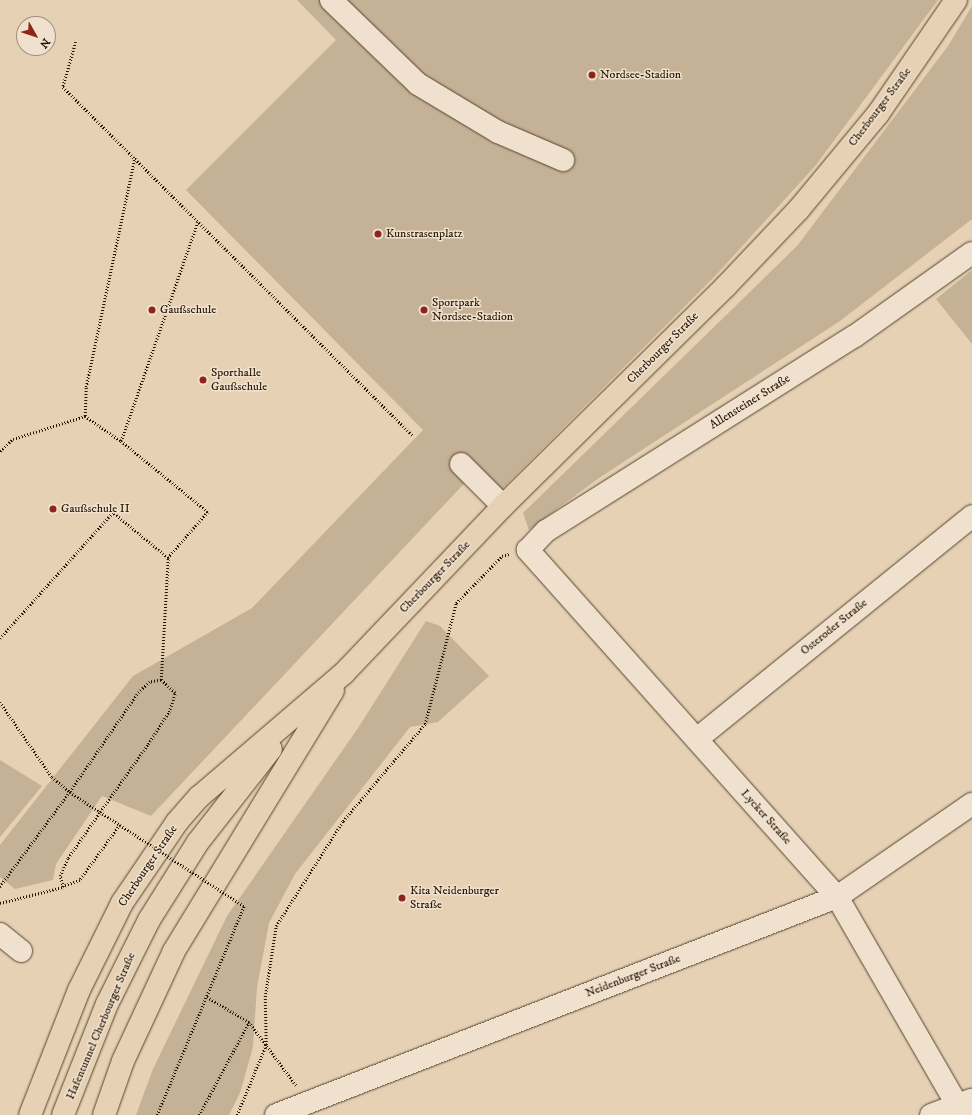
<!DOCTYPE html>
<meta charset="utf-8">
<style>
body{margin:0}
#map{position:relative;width:972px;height:1115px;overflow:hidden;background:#e6d1b4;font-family:"IM FELL DW Pica",serif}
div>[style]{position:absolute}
.green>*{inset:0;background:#c5b196}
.path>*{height:2.5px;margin-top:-1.25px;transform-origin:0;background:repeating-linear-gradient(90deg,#251502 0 1px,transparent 0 3px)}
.roads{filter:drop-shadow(0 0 1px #55442e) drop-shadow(0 0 1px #55442e)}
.minor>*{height:22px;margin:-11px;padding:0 11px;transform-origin:11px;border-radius:11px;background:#efe1ce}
.major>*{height:22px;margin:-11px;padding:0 11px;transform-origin:11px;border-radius:11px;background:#e6d1b4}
.path-bridge>*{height:2.5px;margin-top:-1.25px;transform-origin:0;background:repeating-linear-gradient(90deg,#251502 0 1px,transparent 0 3px)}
.dots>*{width:11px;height:11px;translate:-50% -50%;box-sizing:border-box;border:2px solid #efe1ce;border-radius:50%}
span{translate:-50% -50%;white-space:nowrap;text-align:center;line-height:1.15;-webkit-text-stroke:3px #efe1ce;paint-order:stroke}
.poi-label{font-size:12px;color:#251502}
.left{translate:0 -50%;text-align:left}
.street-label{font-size:12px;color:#251502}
.north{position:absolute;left:16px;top:16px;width:40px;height:40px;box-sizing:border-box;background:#efe1ce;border:1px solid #9e8f7c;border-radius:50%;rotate:129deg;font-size:11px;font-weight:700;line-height:16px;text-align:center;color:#251502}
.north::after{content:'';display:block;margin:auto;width:14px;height:18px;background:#8f2418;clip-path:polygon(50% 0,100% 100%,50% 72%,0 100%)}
</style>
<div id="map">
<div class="green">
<i style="clip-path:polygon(297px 0,938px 0,816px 165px,717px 274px,499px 492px,476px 471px,151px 816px,102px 796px,56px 864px,53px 880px,15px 889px,0 877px,0 845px,133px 676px,252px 608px,423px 430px,186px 190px,336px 40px)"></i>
<i style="clip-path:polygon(972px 6px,972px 219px,840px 321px,599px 478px,529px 530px,523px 513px,797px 246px,948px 46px)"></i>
<i style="clip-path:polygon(972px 270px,972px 344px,936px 299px)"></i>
<i style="clip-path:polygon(426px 621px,440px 626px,489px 676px,438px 722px,410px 727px,295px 874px,269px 923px,257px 987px,253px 1047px,240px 1093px,229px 1115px,136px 1115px,153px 1069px,227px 916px,358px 728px)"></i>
<i style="clip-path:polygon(0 760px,42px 786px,0 837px)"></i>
</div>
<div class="path">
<i style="left:76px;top:42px;width:47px;rotate:106.1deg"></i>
<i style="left:63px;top:87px;width:494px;rotate:44.9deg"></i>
<i style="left:85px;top:416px;width:29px;rotate:-88deg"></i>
<i style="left:86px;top:387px;width:235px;rotate:-78deg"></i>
<i style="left:121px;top:441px;width:233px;rotate:-70.7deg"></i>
<i style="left:0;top:451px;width:18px;rotate:-43deg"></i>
<i style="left:13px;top:439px;width:76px;rotate:-17.7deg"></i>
<i style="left:85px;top:416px;width:44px;rotate:34.8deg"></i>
<i style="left:121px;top:441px;width:112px;rotate:39.2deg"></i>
<i style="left:208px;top:512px;width:61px;rotate:131deg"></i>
<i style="left:168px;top:558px;width:71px;rotate:-140.7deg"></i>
<i style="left:113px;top:513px;width:169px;rotate:131.9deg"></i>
<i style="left:161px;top:680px;width:122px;rotate:-86.7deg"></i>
<i style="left:0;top:702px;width:91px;rotate:55.3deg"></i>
<i style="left:52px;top:777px;width:23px;rotate:40deg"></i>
<i style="left:70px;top:792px;width:36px;rotate:34deg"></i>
<i style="left:100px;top:812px;width:24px;rotate:33deg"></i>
<i style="left:120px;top:825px;width:68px;rotate:126deg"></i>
<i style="left:80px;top:880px;width:18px;rotate:158deg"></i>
<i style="left:63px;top:887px;width:11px;rotate:-105deg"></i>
<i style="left:60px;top:876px;width:20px;rotate:-66deg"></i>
<i style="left:68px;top:858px;width:56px;rotate:-55.2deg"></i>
<i style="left:100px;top:812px;width:83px;rotate:-54.8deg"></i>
<i style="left:148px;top:744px;width:38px;rotate:-57deg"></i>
<i style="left:169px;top:712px;width:20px;rotate:-72deg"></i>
<i style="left:175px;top:693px;width:19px;rotate:-137deg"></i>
<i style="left:161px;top:680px;width:11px;rotate:170deg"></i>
<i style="left:150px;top:682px;width:15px;rotate:138deg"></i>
<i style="left:139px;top:692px;width:121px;rotate:124.6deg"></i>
<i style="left:70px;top:792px;width:118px;rotate:126.4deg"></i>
<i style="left:0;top:903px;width:65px;rotate:-14.3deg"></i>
<i style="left:207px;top:997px;width:49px;rotate:30.8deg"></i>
<i style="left:157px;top:1115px;width:226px;rotate:-67.4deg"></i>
<i style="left:199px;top:1115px;width:106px;rotate:-61.7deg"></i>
<i style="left:249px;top:1022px;width:79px;rotate:53.3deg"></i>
<i style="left:237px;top:1115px;width:76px;rotate:-67.5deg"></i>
<i style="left:266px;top:1045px;width:48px;rotate:-91.2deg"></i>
<i style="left:265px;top:997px;width:72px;rotate:-81.2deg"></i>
<i style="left:276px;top:926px;width:125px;rotate:-57.5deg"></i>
<i style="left:343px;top:821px;width:127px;rotate:-49.8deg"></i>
<i style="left:425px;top:724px;width:125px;rotate:-75.6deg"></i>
<i style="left:456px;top:603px;width:66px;rotate:-45.6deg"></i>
<i style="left:502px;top:556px;width:7px;rotate:-16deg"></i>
</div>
<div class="roads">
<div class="minor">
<i style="left:331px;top:0;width:121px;rotate:44deg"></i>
<i style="left:418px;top:84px;width:93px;rotate:31deg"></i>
<i style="left:498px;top:132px;width:71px;rotate:23.3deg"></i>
<i style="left:461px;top:464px;width:59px;rotate:45deg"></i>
<i style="left:697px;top:739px;width:354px;rotate:-39deg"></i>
<i style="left:0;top:934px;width:27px;rotate:39deg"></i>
<i style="left:276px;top:1115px;width:602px;rotate:-21.24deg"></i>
<i style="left:837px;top:897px;width:164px;rotate:-34.6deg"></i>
<i style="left:931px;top:1115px;width:43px;rotate:-20.6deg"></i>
<i style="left:963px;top:1115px;width:252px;rotate:-120deg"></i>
<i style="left:837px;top:897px;width:465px;rotate:-131.7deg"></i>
<i style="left:528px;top:550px;width:26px;rotate:-47deg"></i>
<i style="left:546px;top:531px;width:365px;rotate:-32.3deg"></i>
<i style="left:855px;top:336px;width:143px;rotate:-35.4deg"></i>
</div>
<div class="major">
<i style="left:30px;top:1115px;width:134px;rotate:-68.6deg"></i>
<i style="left:79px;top:990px;width:97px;rotate:-63.7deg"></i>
<i style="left:122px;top:903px;width:98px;rotate:-55.8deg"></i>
<i style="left:177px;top:822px;width:33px;rotate:-49deg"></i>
<i style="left:199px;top:797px;width:191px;rotate:-40.5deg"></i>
<i style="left:344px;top:673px;width:231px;rotate:-46.4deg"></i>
<i style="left:503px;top:506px;width:313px;rotate:-44.6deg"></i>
<i style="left:726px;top:286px;width:106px;rotate:-46.5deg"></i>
<i style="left:799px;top:209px;width:124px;rotate:-50.3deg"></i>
<i style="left:878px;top:114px;width:138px;rotate:-55.6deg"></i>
<i style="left:63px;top:1115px;width:119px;rotate:-68.4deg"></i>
<i style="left:107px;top:1004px;width:94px;rotate:-63.4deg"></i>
<i style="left:149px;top:920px;width:92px;rotate:-57.9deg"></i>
<i style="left:198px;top:842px;width:118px;rotate:-51.9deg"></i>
<i style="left:104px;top:1115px;width:57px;rotate:-70.6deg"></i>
<i style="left:123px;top:1061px;width:121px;rotate:-65.1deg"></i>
<i style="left:174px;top:951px;width:305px;rotate:-58.6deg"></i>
</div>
</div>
<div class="path-bridge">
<i style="left:120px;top:825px;width:148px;rotate:33.2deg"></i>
</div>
<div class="dots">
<i style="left:592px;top:75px;background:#8f2418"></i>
<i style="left:378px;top:234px;background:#8f2418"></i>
<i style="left:152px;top:310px;background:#8f2418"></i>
<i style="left:424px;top:310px;background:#8f2418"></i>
<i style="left:203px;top:380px;background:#8f2418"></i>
<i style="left:53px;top:509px;background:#8f2418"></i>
<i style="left:402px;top:898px;background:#8f2418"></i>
</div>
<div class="poi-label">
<span class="left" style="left:600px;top:75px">Nordsee-Stadion</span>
<span class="left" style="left:386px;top:234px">Kunstrasenplatz</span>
<span class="left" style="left:432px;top:310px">Sportpark<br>Nordsee-Stadion</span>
<span class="left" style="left:160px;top:310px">Gaußschule</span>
<span class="left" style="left:211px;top:380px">Sporthalle<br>Gaußschule</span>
<span class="left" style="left:61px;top:509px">Gaußschule II</span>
<span class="left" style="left:410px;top:898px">Kita Neidenburger<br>Straße</span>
</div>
<div class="street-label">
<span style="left:880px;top:107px;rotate:-53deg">Cherbourger Straße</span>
<span style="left:663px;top:348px;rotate:-45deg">Cherbourger Straße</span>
<span style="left:750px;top:402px;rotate:-32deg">Allensteiner Straße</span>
<span style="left:435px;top:577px;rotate:-46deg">Cherbourger Straße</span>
<span style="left:834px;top:627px;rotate:-39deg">Osteroder Straße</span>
<span style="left:766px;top:817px;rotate:48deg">Lycker Straße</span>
<span style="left:148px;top:866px;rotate:-56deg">Cherbourger Straße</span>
<span style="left:633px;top:976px;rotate:-21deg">Neidenburger Straße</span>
<span style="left:101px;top:1026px;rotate:-67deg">Hafentunnel Cherbourger Straße</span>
</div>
<div class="north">N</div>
</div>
